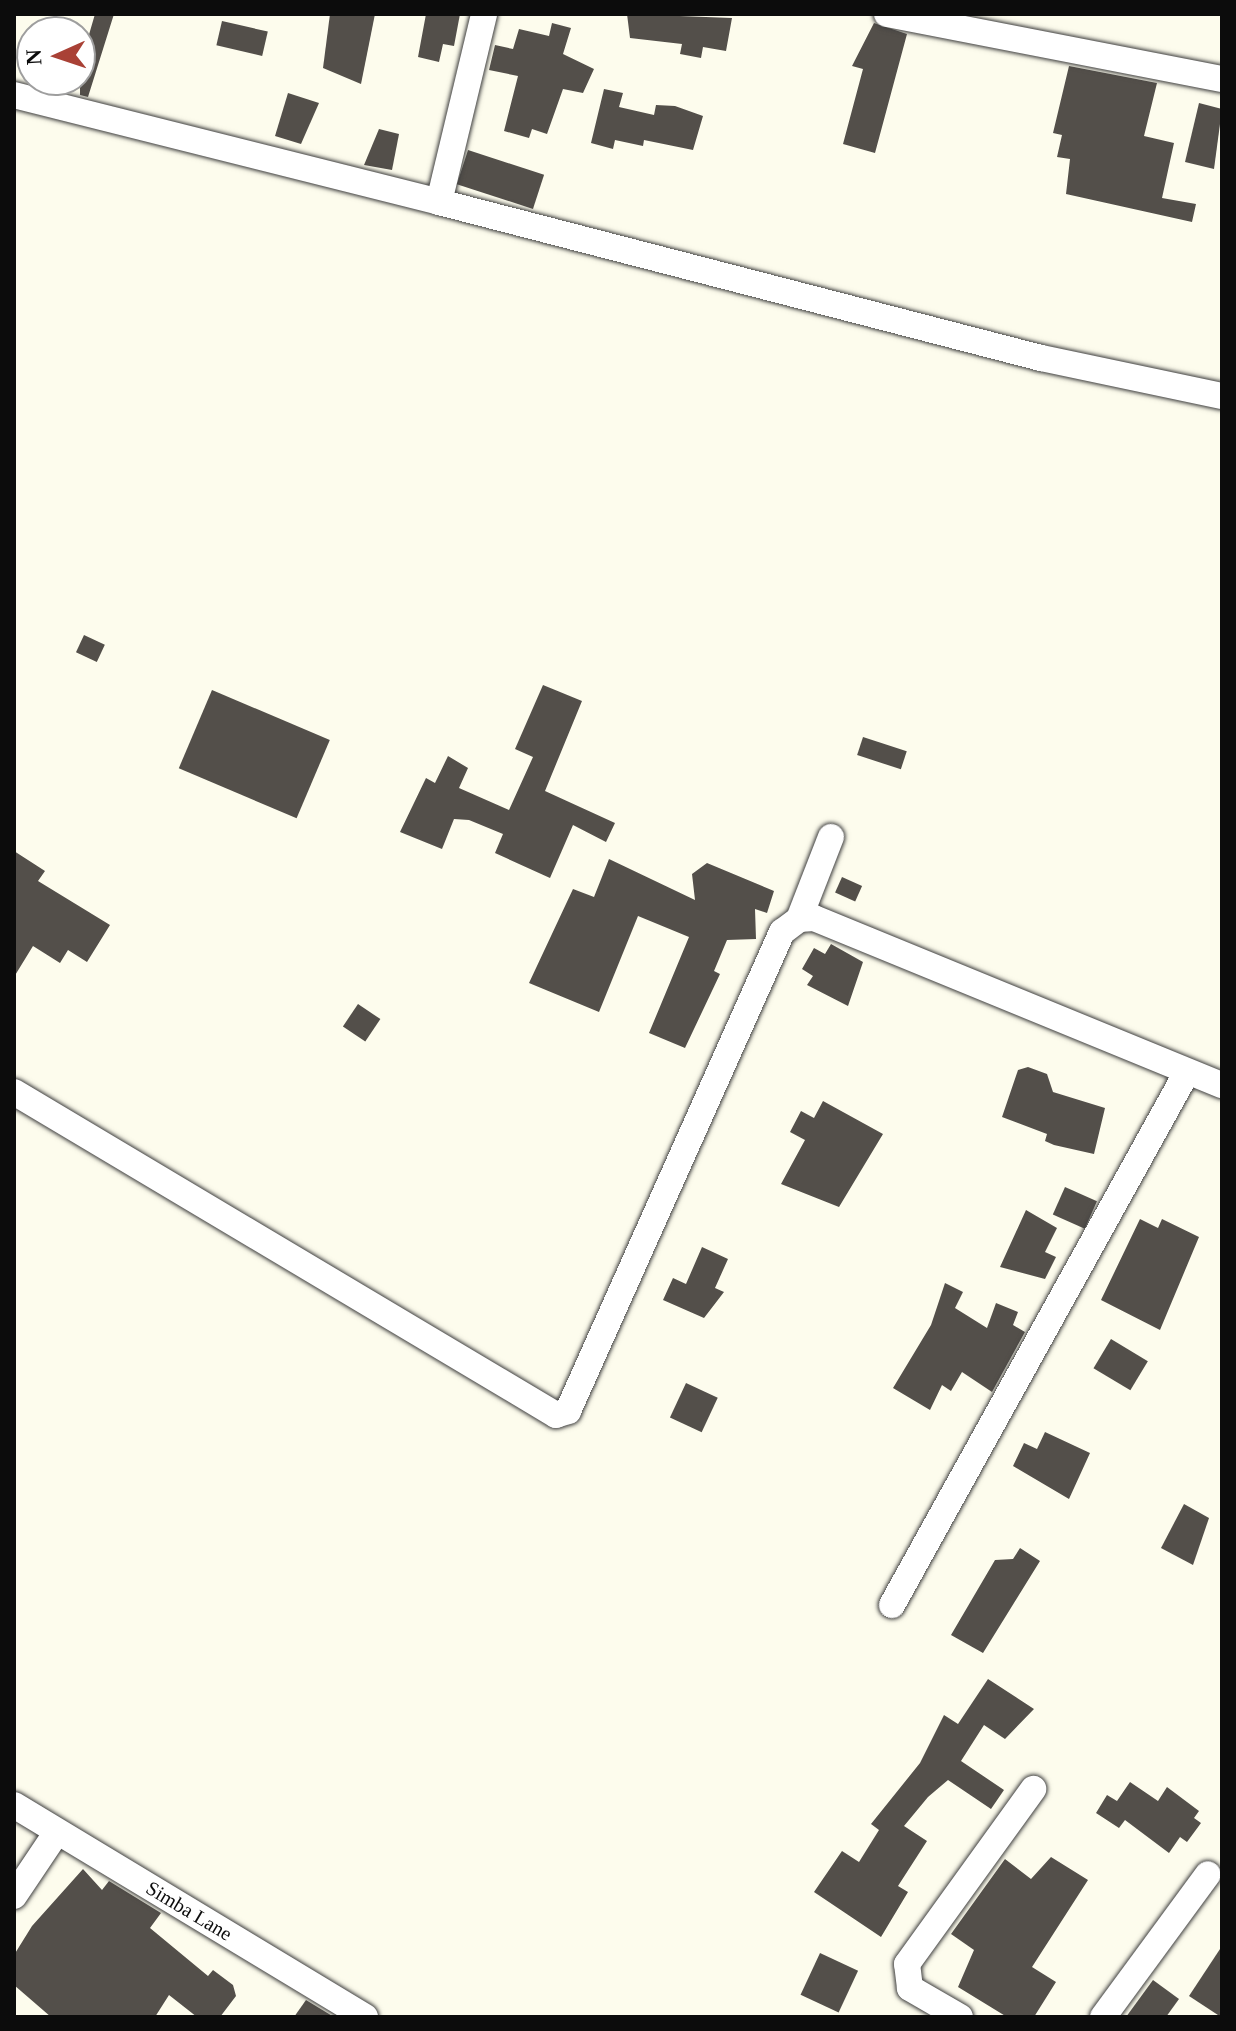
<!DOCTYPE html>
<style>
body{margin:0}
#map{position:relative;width:1236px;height:2031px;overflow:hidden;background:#fdfced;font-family:Georgia,serif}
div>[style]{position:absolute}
.building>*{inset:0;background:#534f4a;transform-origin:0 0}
.roads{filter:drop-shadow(0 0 2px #3f3f3f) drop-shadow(0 0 2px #3f3f3f)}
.street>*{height:26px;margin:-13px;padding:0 13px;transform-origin:13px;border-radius:13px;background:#fff}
span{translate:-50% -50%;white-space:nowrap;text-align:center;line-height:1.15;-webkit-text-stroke:8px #fff;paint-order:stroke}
.street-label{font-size:20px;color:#0c0c0c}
.frame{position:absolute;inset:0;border:16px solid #0c0c0c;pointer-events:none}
.north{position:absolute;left:16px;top:16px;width:80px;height:80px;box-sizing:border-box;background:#fff;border:2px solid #9e9e9e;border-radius:50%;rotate:267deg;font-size:22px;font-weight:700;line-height:32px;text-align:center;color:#0c0c0c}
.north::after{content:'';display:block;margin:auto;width:28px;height:36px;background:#a94136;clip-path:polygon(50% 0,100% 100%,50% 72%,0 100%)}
</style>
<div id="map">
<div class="building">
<i style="clip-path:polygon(95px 14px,114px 14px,88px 97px,80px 95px,80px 36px,88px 38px)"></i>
<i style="clip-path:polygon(330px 14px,375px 14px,361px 84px,323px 68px)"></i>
<i style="clip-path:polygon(426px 14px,460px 14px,454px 46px,443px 44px,439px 62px,418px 57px)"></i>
<i style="clip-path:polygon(627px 14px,732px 18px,726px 51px,703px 47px,701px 58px,680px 54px,682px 44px,630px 38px)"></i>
<i style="left:222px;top:21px;width:47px;height:25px;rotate:13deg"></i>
<i style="clip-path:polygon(552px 23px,571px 28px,563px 54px,594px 69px,583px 93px,563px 89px,547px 134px,532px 129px,529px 138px,504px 131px,518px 76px,489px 70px,495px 45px,513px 49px,519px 29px,549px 36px)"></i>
<i style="clip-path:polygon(874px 23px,907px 34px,875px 153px,843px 144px,863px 69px,852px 66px)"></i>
<i style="clip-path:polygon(1069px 66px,1157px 83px,1144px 136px,1174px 143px,1162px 198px,1196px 204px,1192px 222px,1066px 194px,1070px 159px,1057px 157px,1062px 135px,1053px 133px)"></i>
<i style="clip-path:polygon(604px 89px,623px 93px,619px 107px,654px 115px,656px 105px,675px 106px,703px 116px,693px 150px,644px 140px,643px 146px,615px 140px,613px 149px,591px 143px)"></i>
<i style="clip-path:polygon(288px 93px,319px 103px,301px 144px,275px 136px)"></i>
<i style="clip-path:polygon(1199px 103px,1222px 109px,1214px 169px,1185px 162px)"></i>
<i style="clip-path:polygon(379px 129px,399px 134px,392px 170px,364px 165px)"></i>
<i style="left:468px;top:150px;width:80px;height:36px;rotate:18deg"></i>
<i style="left:84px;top:635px;width:23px;height:19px;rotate:25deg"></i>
<i style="clip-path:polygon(543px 685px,582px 701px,545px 791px,615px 823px,606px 842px,573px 825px,550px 878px,495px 853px,503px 834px,469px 820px,454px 819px,442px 849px,400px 832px,426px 778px,435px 783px,448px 756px,468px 768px,459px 788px,509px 810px,533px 757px,515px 749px)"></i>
<i style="left:212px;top:690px;width:128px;height:85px;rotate:23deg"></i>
<i style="left:863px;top:737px;width:46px;height:19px;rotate:18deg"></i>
<i style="clip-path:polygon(14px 851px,45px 871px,38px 881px,110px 925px,87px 962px,68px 950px,60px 963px,33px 946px,14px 977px)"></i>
<i style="clip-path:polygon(609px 859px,695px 900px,692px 874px,707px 863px,774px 891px,767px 913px,755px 909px,756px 939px,727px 940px,714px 971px,720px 974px,685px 1048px,649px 1033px,689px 937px,638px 916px,599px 1012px,529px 983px,573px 889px,594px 897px)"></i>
<i style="left:842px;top:877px;width:22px;height:17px;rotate:24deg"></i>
<i style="clip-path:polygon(831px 944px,863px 962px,848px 1006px,807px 985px,813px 976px,802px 969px,814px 948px,825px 954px)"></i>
<i style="left:358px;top:1004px;width:27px;height:27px;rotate:34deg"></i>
<i style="clip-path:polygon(1028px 1067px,1047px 1074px,1053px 1092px,1105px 1108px,1094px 1154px,1054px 1145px,1045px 1141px,1047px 1134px,1002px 1117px,1018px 1070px)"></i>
<i style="clip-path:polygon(823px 1101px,883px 1134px,839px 1207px,781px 1184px,805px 1140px,790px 1132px,801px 1111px,814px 1118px)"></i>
<i style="left:1065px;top:1187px;width:35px;height:30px;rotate:24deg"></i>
<i style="clip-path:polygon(1026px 1210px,1057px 1228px,1045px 1252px,1056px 1257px,1045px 1279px,1000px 1267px)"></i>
<i style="clip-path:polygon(1140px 1219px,1158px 1228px,1162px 1219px,1199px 1237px,1160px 1330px,1101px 1300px)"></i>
<i style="clip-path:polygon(702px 1247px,728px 1259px,715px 1288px,724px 1292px,704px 1318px,663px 1300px,673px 1278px,686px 1284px)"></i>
<i style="clip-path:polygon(945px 1283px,963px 1292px,955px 1308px,987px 1328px,996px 1303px,1018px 1312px,1013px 1325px,1025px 1332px,992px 1392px,962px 1372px,951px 1391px,942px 1385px,930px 1410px,893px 1388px,931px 1325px)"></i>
<i style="left:1111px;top:1339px;width:43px;height:34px;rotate:31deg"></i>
<i style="left:686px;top:1383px;width:35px;height:38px;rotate:25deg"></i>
<i style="clip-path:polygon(1045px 1432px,1090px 1453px,1069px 1499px,1013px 1466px,1024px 1443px,1037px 1449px)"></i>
<i style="clip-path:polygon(1184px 1504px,1209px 1518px,1193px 1565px,1161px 1548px)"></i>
<i style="clip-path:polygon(1020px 1548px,1040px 1561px,983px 1653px,951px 1635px,995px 1560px,1013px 1559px)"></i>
<i style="clip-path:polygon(988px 1679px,1034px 1709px,1005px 1739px,984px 1725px,961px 1761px,1004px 1790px,991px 1809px,948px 1780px,928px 1797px,904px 1826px,927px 1841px,898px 1886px,908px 1892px,881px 1937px,814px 1892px,842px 1851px,859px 1862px,879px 1830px,871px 1824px,920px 1763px,944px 1715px,958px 1724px)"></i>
<i style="clip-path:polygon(1130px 1782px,1158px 1801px,1167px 1787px,1199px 1811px,1194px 1818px,1201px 1823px,1187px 1842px,1180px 1837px,1169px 1853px,1125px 1820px,1119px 1828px,1096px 1813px,1107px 1795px,1117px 1801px)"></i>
<i style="clip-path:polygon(1051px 1857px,1088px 1880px,1032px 1967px,1056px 1982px,1034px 2017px,1007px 2017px,958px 1987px,974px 1950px,951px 1934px,1005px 1859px,1031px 1879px)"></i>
<i style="clip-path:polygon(83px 1869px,102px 1890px,109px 1881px,161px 1913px,150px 1928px,208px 1976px,213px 1970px,233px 1985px,236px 1996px,220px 2017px,197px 2017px,169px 1995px,155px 2017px,51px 2017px,14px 1985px,14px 1955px,32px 1926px)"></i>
<i style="clip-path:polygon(1222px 1946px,1222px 2017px,1221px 2017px,1189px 1996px)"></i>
<i style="left:820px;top:1953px;width:42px;height:46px;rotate:25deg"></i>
<i style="clip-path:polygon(1153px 1980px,1179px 1999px,1166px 2017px,1126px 2017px)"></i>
<i style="clip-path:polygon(306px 2000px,334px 2017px,294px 2017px)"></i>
</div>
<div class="roads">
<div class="street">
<i style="left:887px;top:14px;width:341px;rotate:11deg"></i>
<i style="left:14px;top:95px;width:438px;rotate:14.1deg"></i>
<i style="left:439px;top:202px;width:193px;rotate:-76.5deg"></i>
<i style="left:439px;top:202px;width:622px;rotate:14.53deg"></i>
<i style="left:1041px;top:358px;width:185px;rotate:11.9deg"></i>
<i style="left:799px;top:919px;width:88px;rotate:-68.7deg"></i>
<i style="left:14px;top:1092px;width:631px;rotate:30.79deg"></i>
<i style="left:556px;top:1415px;width:13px;rotate:-18deg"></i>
<i style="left:568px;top:1411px;width:525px;rotate:-65.93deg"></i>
<i style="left:782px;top:932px;width:21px;rotate:-37deg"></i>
<i style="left:799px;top:919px;width:15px;rotate:-4deg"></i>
<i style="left:814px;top:918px;width:441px;rotate:22.3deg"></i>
<i style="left:892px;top:1605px;width:609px;rotate:-61.04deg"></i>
<i style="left:14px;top:1805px;width:410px;rotate:31.1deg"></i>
<i style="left:14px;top:1896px;width:77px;rotate:-56.1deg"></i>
<i style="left:960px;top:2017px;width:58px;rotate:-149.9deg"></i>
<i style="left:910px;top:1988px;width:24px;rotate:-97deg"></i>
<i style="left:907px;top:1964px;width:216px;rotate:-54.2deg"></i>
<i style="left:1103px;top:2017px;width:177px;rotate:-53.7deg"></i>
</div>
</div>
<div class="street-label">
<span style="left:189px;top:1911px;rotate:31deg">Simba Lane</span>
</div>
<div class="frame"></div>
<div class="north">N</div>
</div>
